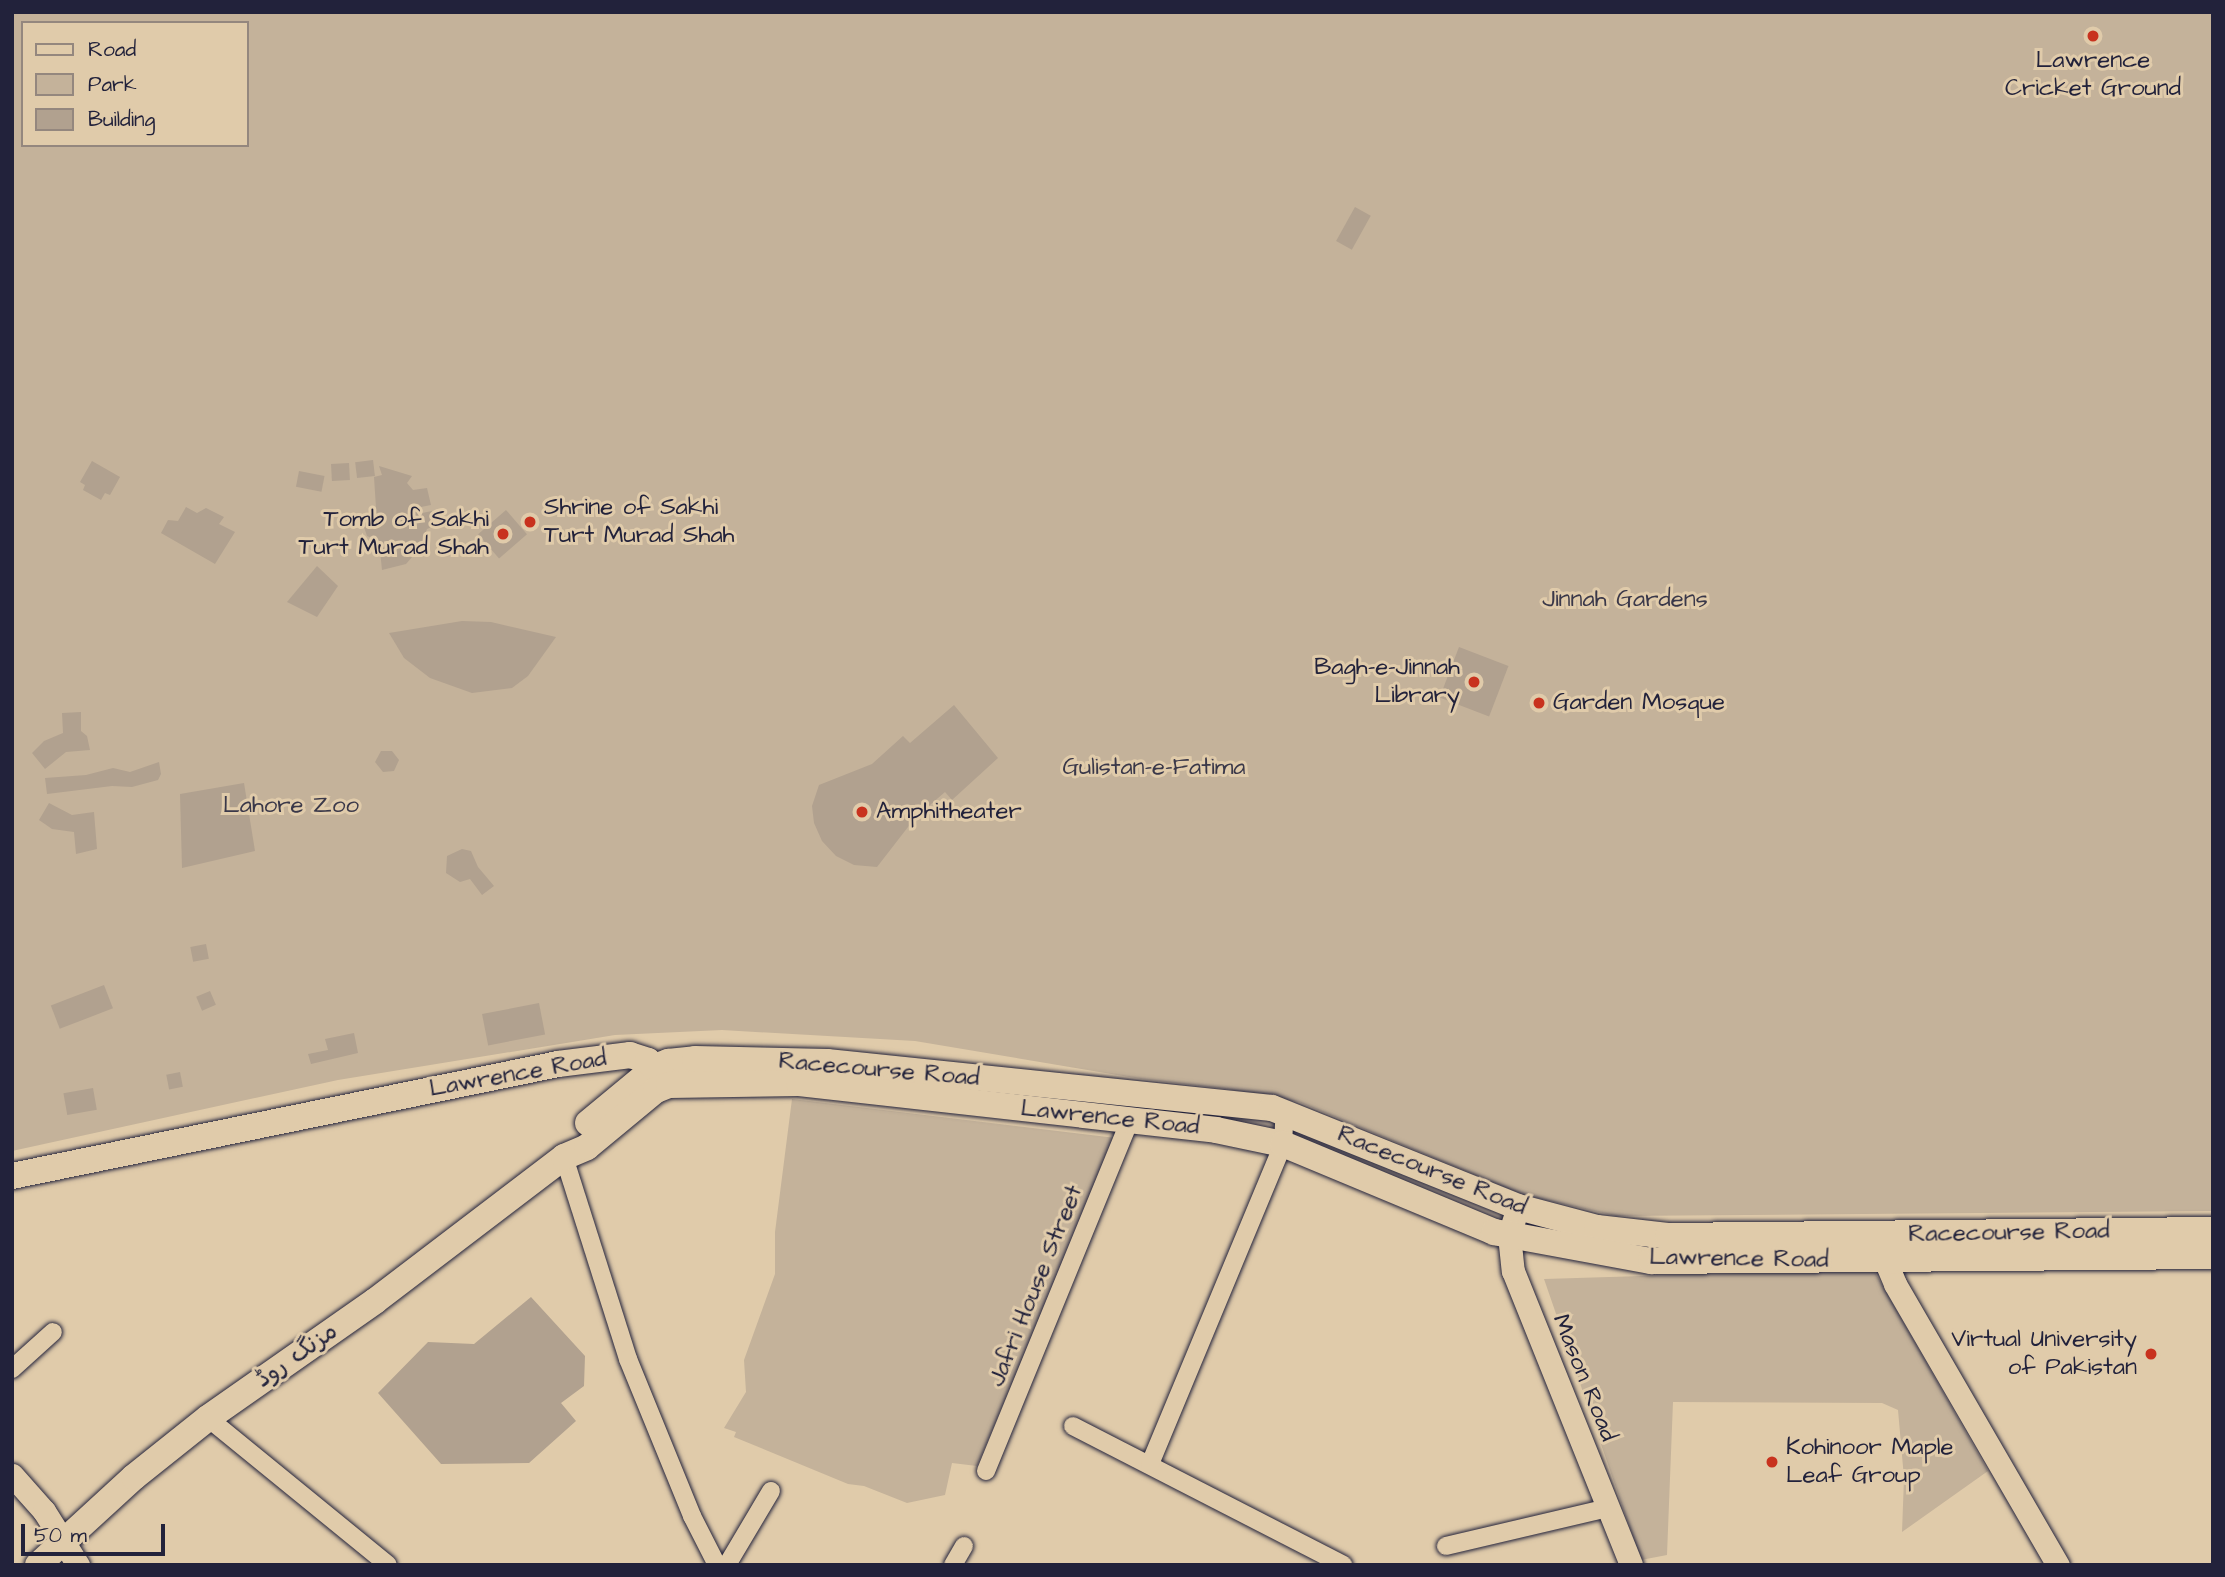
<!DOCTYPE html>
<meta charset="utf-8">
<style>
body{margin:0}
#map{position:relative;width:2225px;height:1577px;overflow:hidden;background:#e0cbaa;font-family:"Architects Daughter","Playpen Sans Arabic",sans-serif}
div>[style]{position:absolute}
.green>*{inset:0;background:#c4b29a}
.building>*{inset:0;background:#b1a18f;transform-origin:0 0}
.roads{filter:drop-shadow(0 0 2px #22223b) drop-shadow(0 0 2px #22223b)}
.minor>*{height:18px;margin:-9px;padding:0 9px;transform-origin:9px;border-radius:9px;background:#e0cbaa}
.tertiary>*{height:23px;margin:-11.5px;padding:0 11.5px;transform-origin:11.5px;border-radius:11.5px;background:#e0cbaa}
.secondary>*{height:26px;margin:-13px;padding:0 13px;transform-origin:13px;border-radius:13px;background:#e0cbaa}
.dots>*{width:19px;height:19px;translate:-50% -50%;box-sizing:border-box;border:4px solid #e0cbaa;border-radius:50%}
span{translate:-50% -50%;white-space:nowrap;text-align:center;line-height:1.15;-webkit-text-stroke:6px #e0cbaa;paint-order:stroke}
.poi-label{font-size:24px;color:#22223b}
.left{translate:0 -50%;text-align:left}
.right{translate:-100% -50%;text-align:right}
.park-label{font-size:24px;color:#3a3849}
.street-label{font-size:24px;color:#22223b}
.frame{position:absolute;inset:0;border:14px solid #22223b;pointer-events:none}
.legend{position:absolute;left:21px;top:21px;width:228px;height:126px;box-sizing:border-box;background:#e0cbaa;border:2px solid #94877e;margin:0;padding:9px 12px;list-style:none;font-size:21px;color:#22223b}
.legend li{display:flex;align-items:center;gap:14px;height:35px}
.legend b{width:35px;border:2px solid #94877e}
.scale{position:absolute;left:21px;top:1524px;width:144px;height:32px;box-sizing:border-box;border:4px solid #22223b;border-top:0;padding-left:9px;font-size:21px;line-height:24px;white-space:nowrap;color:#22223b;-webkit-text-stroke:5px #e0cbaa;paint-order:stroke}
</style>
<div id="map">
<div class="green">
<i style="clip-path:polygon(evenodd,12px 12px,2213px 12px,2213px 1211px,1616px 1216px,1524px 1195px,1299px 1102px,1227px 1089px,1141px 1079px,915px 1041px,722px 1030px,615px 1035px,338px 1080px,12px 1151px,12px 12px,23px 23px,247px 23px,247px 145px,23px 145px,23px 23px)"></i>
<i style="clip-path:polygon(792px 1099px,1116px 1138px,977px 1466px,952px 1463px,945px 1495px,907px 1503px,864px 1486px,848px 1484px,734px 1437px,736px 1432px,724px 1428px,746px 1392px,744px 1360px,775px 1274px,775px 1232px)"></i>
<i style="clip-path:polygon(1873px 1269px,1988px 1471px,1902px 1532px,1904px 1478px,1898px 1410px,1882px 1403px,1673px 1402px,1667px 1555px,1641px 1560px,1544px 1279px)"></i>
</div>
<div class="building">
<i style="left:1355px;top:207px;width:18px;height:39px;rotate:29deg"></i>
<i style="left:373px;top:460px;width:16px;height:18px;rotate:83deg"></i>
<i style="clip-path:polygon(92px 461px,120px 477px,110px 495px,105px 493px,101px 500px,83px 490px,85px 485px,80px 482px)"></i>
<i style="left:349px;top:463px;width:17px;height:18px;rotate:87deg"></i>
<i style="clip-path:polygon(379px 466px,412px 476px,407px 483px,413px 490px,427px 488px,431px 505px,421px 507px,422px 513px,432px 511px,436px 525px,427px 529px,420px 548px,406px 564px,382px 570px,379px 541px,367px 536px,362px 521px,368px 512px,376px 508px,374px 477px,382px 475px)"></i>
<i style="left:299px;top:471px;width:26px;height:16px;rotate:11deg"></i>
<i style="clip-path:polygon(186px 507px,197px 513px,206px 508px,224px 517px,219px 524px,235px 532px,215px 564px,161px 533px,168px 520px,178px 521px)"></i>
<i style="left:506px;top:510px;width:32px;height:37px;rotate:49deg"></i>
<i style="clip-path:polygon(317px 566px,338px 586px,317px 617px,287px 602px)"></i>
<i style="clip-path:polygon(462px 621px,491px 622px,556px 637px,528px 676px,512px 688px,472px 693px,430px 678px,404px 658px,389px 633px)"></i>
<i style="left:1459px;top:647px;width:53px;height:54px;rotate:21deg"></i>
<i style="clip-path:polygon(954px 705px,998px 758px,952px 800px,945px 792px,915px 818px,877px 867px,854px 865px,836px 856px,822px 841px,814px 823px,812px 806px,819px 785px,872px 764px,903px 736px,910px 743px)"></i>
<i style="clip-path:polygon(81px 712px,81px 731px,87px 736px,90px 750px,66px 752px,45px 769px,32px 753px,44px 741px,63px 733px,62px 713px)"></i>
<i style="clip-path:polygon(381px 751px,392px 751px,399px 760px,394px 771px,383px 772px,375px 762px)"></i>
<i style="clip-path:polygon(159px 762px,161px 774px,158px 780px,132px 787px,112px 786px,47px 794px,45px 778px,86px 775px,113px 768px,130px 772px)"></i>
<i style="clip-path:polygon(244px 783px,255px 851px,182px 868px,180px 794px)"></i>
<i style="clip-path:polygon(49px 803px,72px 815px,94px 812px,97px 849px,76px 854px,74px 832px,52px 829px,39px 820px)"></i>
<i style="clip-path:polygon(462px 849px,471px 851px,478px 867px,494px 886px,482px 895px,470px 879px,460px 882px,446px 873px,447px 856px)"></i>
<i style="left:206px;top:944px;width:15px;height:16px;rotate:79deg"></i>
<i style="left:104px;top:985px;width:25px;height:57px;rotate:69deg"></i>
<i style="left:210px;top:991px;width:15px;height:15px;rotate:67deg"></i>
<i style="left:539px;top:1003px;width:32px;height:58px;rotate:79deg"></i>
<i style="clip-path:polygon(354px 1033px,358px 1053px,311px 1064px,308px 1054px,328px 1050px,325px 1039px)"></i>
<i style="left:180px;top:1072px;width:15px;height:14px;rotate:79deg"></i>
<i style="left:93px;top:1088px;width:22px;height:30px;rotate:80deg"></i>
<i style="clip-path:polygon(531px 1297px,585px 1356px,584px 1386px,561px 1403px,576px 1421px,529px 1463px,441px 1464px,378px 1393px,428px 1342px,474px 1344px)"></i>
</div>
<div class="roads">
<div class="minor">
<i style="left:564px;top:1157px;width:212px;rotate:72.4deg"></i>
<i style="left:628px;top:1359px;width:170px;rotate:67.8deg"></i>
<i style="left:692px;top:1516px;width:55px;rotate:63deg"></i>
<i style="left:12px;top:1369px;width:55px;rotate:-42.1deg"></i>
<i style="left:208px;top:1418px;width:232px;rotate:39.2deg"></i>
<i style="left:1073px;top:1426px;width:304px;rotate:27.2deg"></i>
<i style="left:1150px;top:1464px;width:347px;rotate:-67.4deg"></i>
<i style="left:1283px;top:1144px;width:33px;rotate:-87deg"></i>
<i style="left:986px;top:1471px;width:379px;rotate:-67.7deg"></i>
<i style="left:1446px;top:1546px;width:166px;rotate:-13.2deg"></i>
<i style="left:727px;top:1565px;width:86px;rotate:-59.3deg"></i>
<i style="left:953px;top:1565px;width:22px;rotate:-60deg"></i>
</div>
<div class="tertiary">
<i style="left:1518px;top:1207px;width:29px;rotate:108deg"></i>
<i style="left:1509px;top:1235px;width:36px;rotate:84deg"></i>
<i style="left:1513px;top:1271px;width:317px;rotate:68.1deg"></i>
<i style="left:1883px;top:1243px;width:17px;rotate:83deg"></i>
<i style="left:1885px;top:1260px;width:26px;rotate:67deg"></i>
<i style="left:1895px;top:1284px;width:325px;rotate:59.9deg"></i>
<i style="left:12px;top:1475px;width:48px;rotate:48.4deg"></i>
<i style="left:44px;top:1511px;width:64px;rotate:57.8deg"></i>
</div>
<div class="secondary">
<i style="left:588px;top:1123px;width:89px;rotate:-39.6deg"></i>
<i style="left:657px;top:1066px;width:12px;rotate:-20deg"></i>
<i style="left:668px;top:1062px;width:27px;rotate:-6deg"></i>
<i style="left:695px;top:1059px;width:132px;rotate:1.3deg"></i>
<i style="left:827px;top:1062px;width:447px;rotate:5.9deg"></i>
<i style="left:1272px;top:1108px;width:265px;rotate:21.9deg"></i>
<i style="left:1518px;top:1207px;width:82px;rotate:14.9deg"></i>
<i style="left:1597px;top:1228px;width:71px;rotate:6.4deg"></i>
<i style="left:1668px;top:1236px;width:545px;rotate:-0.63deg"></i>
<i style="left:12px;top:1176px;width:557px;rotate:-11.59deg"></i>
<i style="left:558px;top:1064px;width:73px;rotate:-7.1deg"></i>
<i style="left:630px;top:1055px;width:19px;rotate:18deg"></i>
<i style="left:648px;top:1061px;width:26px;rotate:47deg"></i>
<i style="left:38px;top:1565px;width:130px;rotate:-42.5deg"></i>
<i style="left:134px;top:1477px;width:95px;rotate:-38.6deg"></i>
<i style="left:208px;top:1418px;width:204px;rotate:-35deg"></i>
<i style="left:375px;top:1301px;width:238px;rotate:-37.3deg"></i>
<i style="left:564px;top:1157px;width:25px;rotate:-23deg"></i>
<i style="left:587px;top:1147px;width:89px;rotate:-39.6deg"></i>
<i style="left:656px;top:1090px;width:14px;rotate:-21deg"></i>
<i style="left:669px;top:1085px;width:130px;rotate:-0.9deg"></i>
<i style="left:799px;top:1083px;width:420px;rotate:6.4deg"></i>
<i style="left:1216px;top:1130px;width:68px;rotate:11.8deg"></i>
<i style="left:1283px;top:1144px;width:229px;rotate:22.6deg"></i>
<i style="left:1494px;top:1232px;width:160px;rotate:10.5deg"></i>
<i style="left:1651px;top:1261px;width:562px;rotate:-0.51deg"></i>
</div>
</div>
<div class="dots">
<i style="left:2093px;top:36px;background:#c8321e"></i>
<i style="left:530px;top:522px;background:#c8321e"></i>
<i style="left:503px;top:534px;background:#c8321e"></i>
<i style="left:1474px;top:682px;background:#c8321e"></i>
<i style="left:1539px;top:703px;background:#c8321e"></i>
<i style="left:862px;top:812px;background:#c8321e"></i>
<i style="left:2151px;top:1354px;background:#c8321e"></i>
<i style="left:1772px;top:1462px;background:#c8321e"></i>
</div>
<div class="poi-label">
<span style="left:2093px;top:75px">Lawrence<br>Cricket Ground</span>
<span class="left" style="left:544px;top:522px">Shrine of Sakhi<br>Turt Murad Shah</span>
<span class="right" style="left:489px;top:534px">Tomb of Sakhi<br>Turt Murad Shah</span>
<span class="right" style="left:1460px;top:682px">Bagh-e-Jinnah<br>Library</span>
<span class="left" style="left:1553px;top:703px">Garden Mosque</span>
<span class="left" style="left:876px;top:812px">Amphitheater</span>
<span class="right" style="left:2137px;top:1354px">Virtual University<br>of Pakistan</span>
<span class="left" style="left:1786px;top:1462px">Kohinoor Maple<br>Leaf Group</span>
</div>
<div class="park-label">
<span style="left:1625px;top:600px">Jinnah Gardens</span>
<span style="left:1154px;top:768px">Gulistan-e-Fatima</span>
<span style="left:291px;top:806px">Lahore Zoo</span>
</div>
<div class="street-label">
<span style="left:879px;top:1070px;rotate:5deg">Racecourse Road</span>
<span style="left:518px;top:1074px;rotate:-10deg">Lawrence Road</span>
<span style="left:1110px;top:1118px;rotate:6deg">Lawrence Road</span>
<span style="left:1432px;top:1171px;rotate:22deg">Racecourse Road</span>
<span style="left:2009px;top:1233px;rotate:-1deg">Racecourse Road</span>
<span style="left:1739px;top:1259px;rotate:1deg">Lawrence Road</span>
<span style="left:1036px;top:1286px;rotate:-68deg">Jafri House Street</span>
<span style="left:297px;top:1356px;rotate:-35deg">مزنگ روڈ</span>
<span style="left:1584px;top:1378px;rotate:68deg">Mason Road</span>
</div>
<div class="frame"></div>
<ul class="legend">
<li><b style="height:9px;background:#e0cbaa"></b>Road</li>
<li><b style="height:19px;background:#c4b29a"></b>Park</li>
<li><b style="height:19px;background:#b1a18f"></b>Building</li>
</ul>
<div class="scale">50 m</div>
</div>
